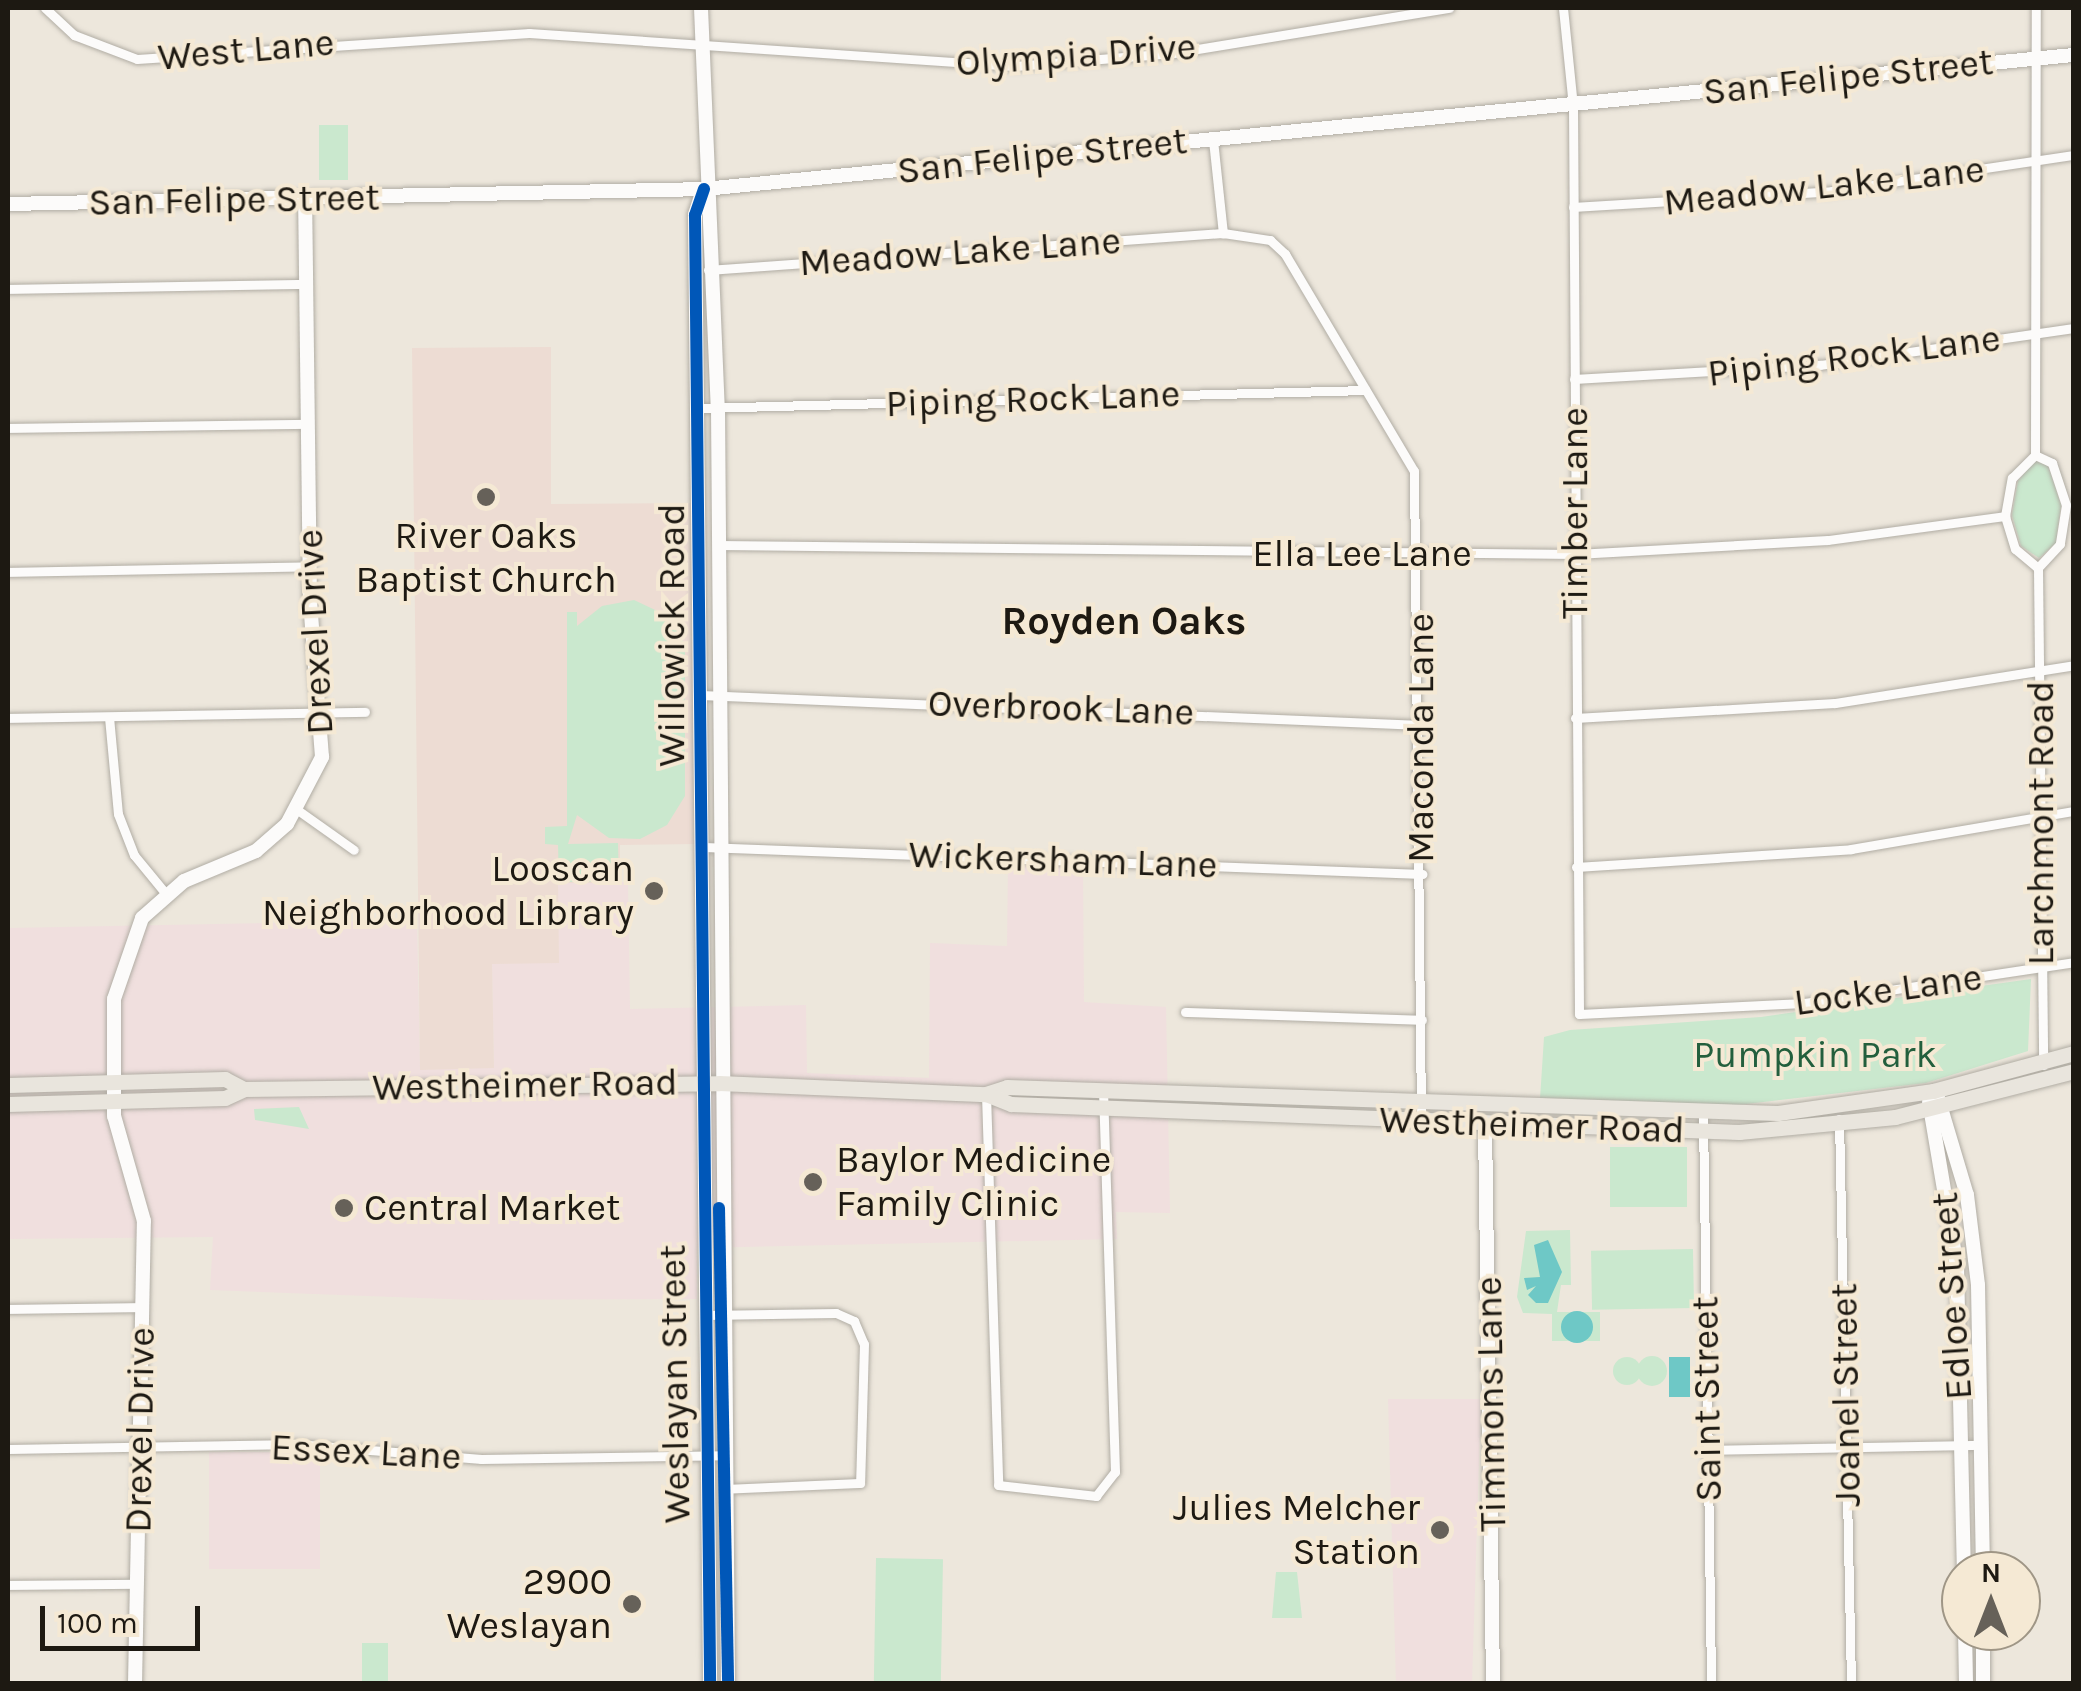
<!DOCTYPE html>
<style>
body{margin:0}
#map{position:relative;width:2081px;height:1691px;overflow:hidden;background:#ede7dc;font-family:Karla,sans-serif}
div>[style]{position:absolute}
.commercial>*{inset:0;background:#f0dfde;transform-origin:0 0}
.education>*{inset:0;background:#eddcd3}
.green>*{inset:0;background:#cae8ce;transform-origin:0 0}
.round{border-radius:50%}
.water>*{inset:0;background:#6ec8c6;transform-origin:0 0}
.roads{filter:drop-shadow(0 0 2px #b1ada4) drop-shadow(0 0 2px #b1ada4)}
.street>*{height:9px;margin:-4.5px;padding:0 4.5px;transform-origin:4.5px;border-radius:4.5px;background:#fcfbfa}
.secondary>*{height:14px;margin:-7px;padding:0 7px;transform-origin:7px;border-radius:7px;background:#fcfbfa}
.primary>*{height:15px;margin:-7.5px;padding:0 7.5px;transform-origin:7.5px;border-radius:7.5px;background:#e9e5dd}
.cycleway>*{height:12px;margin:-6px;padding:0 6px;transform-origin:6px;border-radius:6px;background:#0057b8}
.dots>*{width:28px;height:28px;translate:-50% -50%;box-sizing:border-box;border:5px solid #f5e9d4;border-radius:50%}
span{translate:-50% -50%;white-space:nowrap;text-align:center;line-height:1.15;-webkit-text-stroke:8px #f5e9d4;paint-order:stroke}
.street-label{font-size:38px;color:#1d1912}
.poi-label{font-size:38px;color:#1d1912}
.right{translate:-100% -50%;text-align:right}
.left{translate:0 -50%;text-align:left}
.park-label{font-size:38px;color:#235f3d}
.neighbourhood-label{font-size:40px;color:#1d1912;font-weight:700}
.frame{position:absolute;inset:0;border:10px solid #1d1912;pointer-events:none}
.north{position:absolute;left:1941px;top:1551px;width:100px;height:100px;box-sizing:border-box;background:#f5e9d4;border:2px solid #9f9686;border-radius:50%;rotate:0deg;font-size:28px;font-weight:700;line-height:40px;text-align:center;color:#1d1912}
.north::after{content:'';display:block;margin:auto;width:35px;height:45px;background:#666159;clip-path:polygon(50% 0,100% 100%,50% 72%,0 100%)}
.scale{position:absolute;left:40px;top:1606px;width:160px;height:45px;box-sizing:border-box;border:5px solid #1d1912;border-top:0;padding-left:12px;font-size:30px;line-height:35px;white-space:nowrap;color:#1d1912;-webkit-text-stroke:8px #f5e9d4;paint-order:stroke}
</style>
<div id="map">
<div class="commercial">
<i style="clip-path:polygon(1008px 863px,1083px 866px,1084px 1002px,1166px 1007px,1170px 1213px,1116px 1212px,1117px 1239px,697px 1248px,697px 1299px,474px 1300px,210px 1290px,213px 1237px,8px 1239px,8px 928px,417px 920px,420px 1069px,494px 1067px,492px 964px,558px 883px,628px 882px,630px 1009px,806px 1005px,807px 1073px,929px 1078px,930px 943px,1007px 946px)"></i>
<i style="clip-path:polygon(1388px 1399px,1481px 1399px,1472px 1683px,1396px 1683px)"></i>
<i style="left:209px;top:1452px;width:111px;height:117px"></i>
</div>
<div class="education">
<i style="clip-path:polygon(551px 347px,551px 504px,696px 503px,698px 844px,620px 845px,620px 883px,558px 883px,559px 963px,492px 964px,494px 1068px,420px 1070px,412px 348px)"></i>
</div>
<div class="green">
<i style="left:319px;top:125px;width:29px;height:55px"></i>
<i style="clip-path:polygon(2035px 460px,2048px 466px,2061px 505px,2056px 543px,2039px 558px,2021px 546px,2012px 515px,2018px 481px)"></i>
<i style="clip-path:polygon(634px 600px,668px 616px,685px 645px,685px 796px,667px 825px,640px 839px,609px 838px,577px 815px,568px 844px,618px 843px,619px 881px,559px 882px,558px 845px,545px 844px,545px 827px,567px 826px,567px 612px,577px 612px,577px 626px,602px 606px)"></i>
<i style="clip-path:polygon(2031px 979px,2028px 1051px,1926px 1083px,1738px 1105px,1540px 1099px,1544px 1037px,1570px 1030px,1761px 1017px)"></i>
<i style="clip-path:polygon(299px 1107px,309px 1129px,255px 1120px,254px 1109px)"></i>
<i style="left:1610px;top:1147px;width:77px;height:60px"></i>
<i style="clip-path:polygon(1570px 1230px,1571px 1285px,1561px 1285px,1557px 1312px,1600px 1312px,1600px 1341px,1552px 1341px,1552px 1314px,1523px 1313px,1517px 1297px,1526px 1231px)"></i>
<i style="left:1693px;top:1249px;width:59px;height:102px;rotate:89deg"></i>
<i class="round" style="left:1637px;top:1356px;width:30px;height:30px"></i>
<i class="round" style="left:1613px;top:1357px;width:28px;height:28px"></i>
<i style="left:876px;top:1558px;width:67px;height:125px;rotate:1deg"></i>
<i style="clip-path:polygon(1276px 1572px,1297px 1572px,1302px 1618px,1272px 1618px)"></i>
<i style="left:362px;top:1643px;width:26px;height:39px"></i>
</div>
<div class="water">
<i style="clip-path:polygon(1548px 1240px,1562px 1272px,1548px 1303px,1536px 1303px,1528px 1295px,1536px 1286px,1527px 1290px,1524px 1278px,1540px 1277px,1534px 1245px)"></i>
<i class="round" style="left:1561px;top:1311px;width:32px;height:32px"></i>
<i style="left:1669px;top:1357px;width:21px;height:40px"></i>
</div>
<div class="roads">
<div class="street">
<i style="left:45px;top:8px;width:40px;rotate:43deg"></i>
<i style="left:74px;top:35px;width:67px;rotate:20.9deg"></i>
<i style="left:137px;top:59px;width:393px;rotate:-3.8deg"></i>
<i style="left:529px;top:33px;width:487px;rotate:3.9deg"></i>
<i style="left:1015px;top:66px;width:159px;rotate:-4.7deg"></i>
<i style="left:1173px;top:53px;width:280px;rotate:-9.3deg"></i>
<i style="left:1563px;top:8px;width:99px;rotate:84.2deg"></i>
<i style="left:1573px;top:106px;width:908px;rotate:89.62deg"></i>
<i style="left:1579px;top:1014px;width:225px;rotate:-2.8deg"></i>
<i style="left:1804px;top:1003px;width:273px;rotate:-8.6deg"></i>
<i style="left:1213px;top:140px;width:94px;rotate:83.9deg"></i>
<i style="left:1573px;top:207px;width:259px;rotate:-3.5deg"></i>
<i style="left:1832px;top:191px;width:245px;rotate:-8.5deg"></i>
<i style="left:708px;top:270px;width:516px;rotate:-4.11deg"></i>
<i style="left:1223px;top:233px;width:48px;rotate:8.5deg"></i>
<i style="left:1270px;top:240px;width:21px;rotate:43deg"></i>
<i style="left:1285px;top:254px;width:252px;rotate:59.3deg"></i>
<i style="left:1414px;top:471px;width:650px;rotate:89.38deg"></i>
<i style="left:8px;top:289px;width:299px;rotate:-1deg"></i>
<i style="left:1574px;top:379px;width:246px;rotate:-3.3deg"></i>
<i style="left:1820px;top:365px;width:257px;rotate:-8.3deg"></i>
<i style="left:701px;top:408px;width:664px;rotate:-1.55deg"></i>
<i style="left:8px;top:428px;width:299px;rotate:-0.8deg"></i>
<i style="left:2035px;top:455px;width:447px;rotate:-89.9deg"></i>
<i style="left:2035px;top:455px;width:19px;rotate:25deg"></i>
<i style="left:2052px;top:463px;width:44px;rotate:71.6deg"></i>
<i style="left:2066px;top:505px;width:39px;rotate:99deg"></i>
<i style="left:2060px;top:544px;width:33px;rotate:133deg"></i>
<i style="left:2038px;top:568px;width:30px;rotate:-140deg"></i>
<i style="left:2015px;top:549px;width:34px;rotate:-107deg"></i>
<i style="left:2005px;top:516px;width:39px;rotate:-80deg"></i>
<i style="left:2012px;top:478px;width:33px;rotate:-45deg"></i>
<i style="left:718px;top:545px;width:858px;rotate:0.6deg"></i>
<i style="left:1576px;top:554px;width:252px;rotate:-3.2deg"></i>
<i style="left:1828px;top:540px;width:179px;rotate:-7.7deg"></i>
<i style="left:2038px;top:568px;width:497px;rotate:89.4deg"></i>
<i style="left:8px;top:572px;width:301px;rotate:-1.1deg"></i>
<i style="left:701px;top:695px;width:721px;rotate:2.39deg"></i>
<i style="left:109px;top:717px;width:97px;rotate:84.7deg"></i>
<i style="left:118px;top:814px;width:44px;rotate:68.7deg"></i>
<i style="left:134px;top:855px;width:50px;rotate:50.6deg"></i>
<i style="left:8px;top:718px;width:357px;rotate:-1deg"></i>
<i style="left:1575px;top:718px;width:260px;rotate:-3.3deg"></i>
<i style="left:1835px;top:703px;width:242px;rotate:-9deg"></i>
<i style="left:299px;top:811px;width:67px;rotate:35.3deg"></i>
<i style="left:704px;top:847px;width:719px;rotate:2.15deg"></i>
<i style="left:1576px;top:867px;width:276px;rotate:-3.7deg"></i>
<i style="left:1851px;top:849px;width:226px;rotate:-9.7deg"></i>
<i style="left:1185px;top:1012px;width:237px;rotate:1.9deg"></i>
<i style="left:986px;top:1094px;width:391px;rotate:88.2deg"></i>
<i style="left:998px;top:1485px;width:99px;rotate:6.4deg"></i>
<i style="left:1096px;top:1496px;width:31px;rotate:-52deg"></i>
<i style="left:1115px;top:1472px;width:381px;rotate:-91.8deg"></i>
<i style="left:1703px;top:1115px;width:569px;rotate:89.19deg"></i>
<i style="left:1839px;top:1119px;width:565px;rotate:88.78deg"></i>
<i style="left:8px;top:1309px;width:135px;rotate:-0.8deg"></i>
<i style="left:706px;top:1315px;width:130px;rotate:-0.9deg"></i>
<i style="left:836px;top:1313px;width:20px;rotate:24deg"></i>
<i style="left:854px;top:1321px;width:25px;rotate:67deg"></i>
<i style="left:864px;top:1344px;width:139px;rotate:91.6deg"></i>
<i style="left:860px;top:1483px;width:136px;rotate:177.5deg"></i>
<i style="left:8px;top:1449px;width:288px;rotate:-1deg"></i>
<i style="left:296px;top:1444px;width:186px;rotate:4.6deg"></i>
<i style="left:481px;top:1459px;width:243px;rotate:-0.9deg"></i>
<i style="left:1708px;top:1450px;width:272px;rotate:-1.1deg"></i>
<i style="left:8px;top:1585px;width:126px;rotate:-0.5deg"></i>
</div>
<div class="secondary">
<i style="left:701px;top:8px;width:400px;rotate:87.6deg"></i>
<i style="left:718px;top:408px;width:1276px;rotate:89.55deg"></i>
<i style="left:703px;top:190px;width:26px;rotate:108deg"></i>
<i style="left:695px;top:215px;width:1469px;rotate:89.41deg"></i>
<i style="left:8px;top:204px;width:696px;rotate:-1.23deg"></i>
<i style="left:704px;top:189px;width:1377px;rotate:-5.59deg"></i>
<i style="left:1938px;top:1098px;width:101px;rotate:73.4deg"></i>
<i style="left:1967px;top:1195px;width:91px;rotate:83deg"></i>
<i style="left:1978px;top:1285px;width:286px;rotate:89deg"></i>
<i style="left:1929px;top:1101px;width:168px;rotate:80.4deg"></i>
<i style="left:1957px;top:1267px;width:304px;rotate:88.7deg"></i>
<i style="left:1485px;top:1124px;width:560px;rotate:89.18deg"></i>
<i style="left:1965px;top:1631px;width:53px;rotate:88.9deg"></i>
<i style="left:1983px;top:1631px;width:53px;rotate:90deg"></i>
<i style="left:135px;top:1684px;width:463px;rotate:-88.9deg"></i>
<i style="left:144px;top:1221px;width:109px;rotate:-105.9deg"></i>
<i style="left:114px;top:1116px;width:117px;rotate:-90deg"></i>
<i style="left:114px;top:999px;width:86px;rotate:-70.9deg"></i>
<i style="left:142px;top:918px;width:56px;rotate:-41.4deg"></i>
<i style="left:184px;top:881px;width:78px;rotate:-22.6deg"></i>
<i style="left:256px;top:851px;width:41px;rotate:-41.1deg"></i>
<i style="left:287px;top:824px;width:76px;rotate:-62.4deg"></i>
<i style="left:322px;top:757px;width:157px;rotate:-94.4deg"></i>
<i style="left:310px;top:600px;width:401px;rotate:-90.7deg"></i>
</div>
<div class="primary">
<i style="left:8px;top:1085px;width:217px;rotate:-1.6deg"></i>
<i style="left:225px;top:1079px;width:21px;rotate:28deg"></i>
<i style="left:986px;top:1094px;width:22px;rotate:-18deg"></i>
<i style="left:1007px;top:1087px;width:771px;rotate:1.93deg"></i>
<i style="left:1778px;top:1113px;width:157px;rotate:-8.1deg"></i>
<i style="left:1933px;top:1091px;width:146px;rotate:-15.1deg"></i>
<i style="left:8px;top:1104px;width:217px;rotate:-1.6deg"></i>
<i style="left:225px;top:1098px;width:21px;rotate:-25deg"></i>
<i style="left:244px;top:1089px;width:475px;rotate:-0.7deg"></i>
<i style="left:719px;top:1083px;width:267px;rotate:2.4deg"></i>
<i style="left:986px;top:1094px;width:27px;rotate:22deg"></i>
<i style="left:1011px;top:1104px;width:729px;rotate:2.2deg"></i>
<i style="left:1739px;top:1132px;width:157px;rotate:-5.5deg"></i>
<i style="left:1895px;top:1117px;width:185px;rotate:-14.4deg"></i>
</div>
</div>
<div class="cycleway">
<i style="left:704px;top:189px;width:28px;rotate:109deg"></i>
<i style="left:695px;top:215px;width:1469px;rotate:89.41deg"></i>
<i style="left:719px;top:1208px;width:476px;rotate:88.9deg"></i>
</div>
<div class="dots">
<i style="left:486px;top:497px;background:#666159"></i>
<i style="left:654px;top:891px;background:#666159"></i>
<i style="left:813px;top:1182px;background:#666159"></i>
<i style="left:344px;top:1208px;background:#666159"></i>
<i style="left:1440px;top:1530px;background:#666159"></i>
<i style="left:632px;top:1604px;background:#666159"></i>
</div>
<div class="street-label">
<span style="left:246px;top:50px;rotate:-5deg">West Lane</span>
<span style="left:1076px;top:55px;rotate:-4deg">Olympia Drive</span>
<span style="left:1848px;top:77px;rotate:-6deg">San Felipe Street</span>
<span style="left:1042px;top:156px;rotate:-6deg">San Felipe Street</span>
<span style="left:1824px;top:186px;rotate:-6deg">Meadow Lake Lane</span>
<span style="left:234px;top:200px;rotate:-1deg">San Felipe Street</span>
<span style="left:960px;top:252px;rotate:-4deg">Meadow Lake Lane</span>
<span style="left:1854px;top:356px;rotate:-7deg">Piping Rock Lane</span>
<span style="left:1033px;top:399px;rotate:-2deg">Piping Rock Lane</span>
<span style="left:1575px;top:513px;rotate:-90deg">Timber Lane</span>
<span style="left:1362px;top:554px">Ella Lee Lane</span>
<span style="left:315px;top:632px;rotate:-93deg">Drexel Drive</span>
<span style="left:672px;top:635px;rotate:-90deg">Willowick Road</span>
<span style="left:1061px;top:708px;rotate:2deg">Overbrook Lane</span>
<span style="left:1421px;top:738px;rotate:-90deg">Maconda Lane</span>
<span style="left:2041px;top:823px;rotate:-90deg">Larchmont Road</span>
<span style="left:1063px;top:860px;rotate:2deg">Wickersham Lane</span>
<span style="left:1888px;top:990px;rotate:-8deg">Locke Lane</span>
<span style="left:525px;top:1085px;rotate:-1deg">Westheimer Road</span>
<span style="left:1532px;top:1125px;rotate:2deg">Westheimer Road</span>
<span style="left:1952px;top:1296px;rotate:-94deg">Edloe Street</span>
<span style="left:675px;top:1384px;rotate:-91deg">Weslayan Street</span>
<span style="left:1846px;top:1395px;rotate:-91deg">Joanel Street</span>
<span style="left:1707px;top:1399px;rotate:-91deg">Saint Street</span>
<span style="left:1491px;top:1404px;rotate:-91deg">Timmons Lane</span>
<span style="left:140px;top:1430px;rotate:-89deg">Drexel Drive</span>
<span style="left:366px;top:1452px;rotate:3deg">Essex Lane</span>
</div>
<div class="poi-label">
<span style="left:486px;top:558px">River Oaks<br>Baptist Church</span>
<span class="right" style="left:634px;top:891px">Looscan<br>Neighborhood Library</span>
<span class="left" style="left:836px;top:1182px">Baylor Medicine<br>Family Clinic</span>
<span class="left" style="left:364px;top:1208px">Central Market</span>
<span class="right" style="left:1420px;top:1530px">Julies Melcher<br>Station</span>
<span class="right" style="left:612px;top:1604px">2900<br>Weslayan</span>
</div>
<div class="park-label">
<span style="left:1815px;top:1055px">Pumpkin Park</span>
</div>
<div class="neighbourhood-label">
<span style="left:1124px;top:621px">Royden Oaks</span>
</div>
<div class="frame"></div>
<div class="north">N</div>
<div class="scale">100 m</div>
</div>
